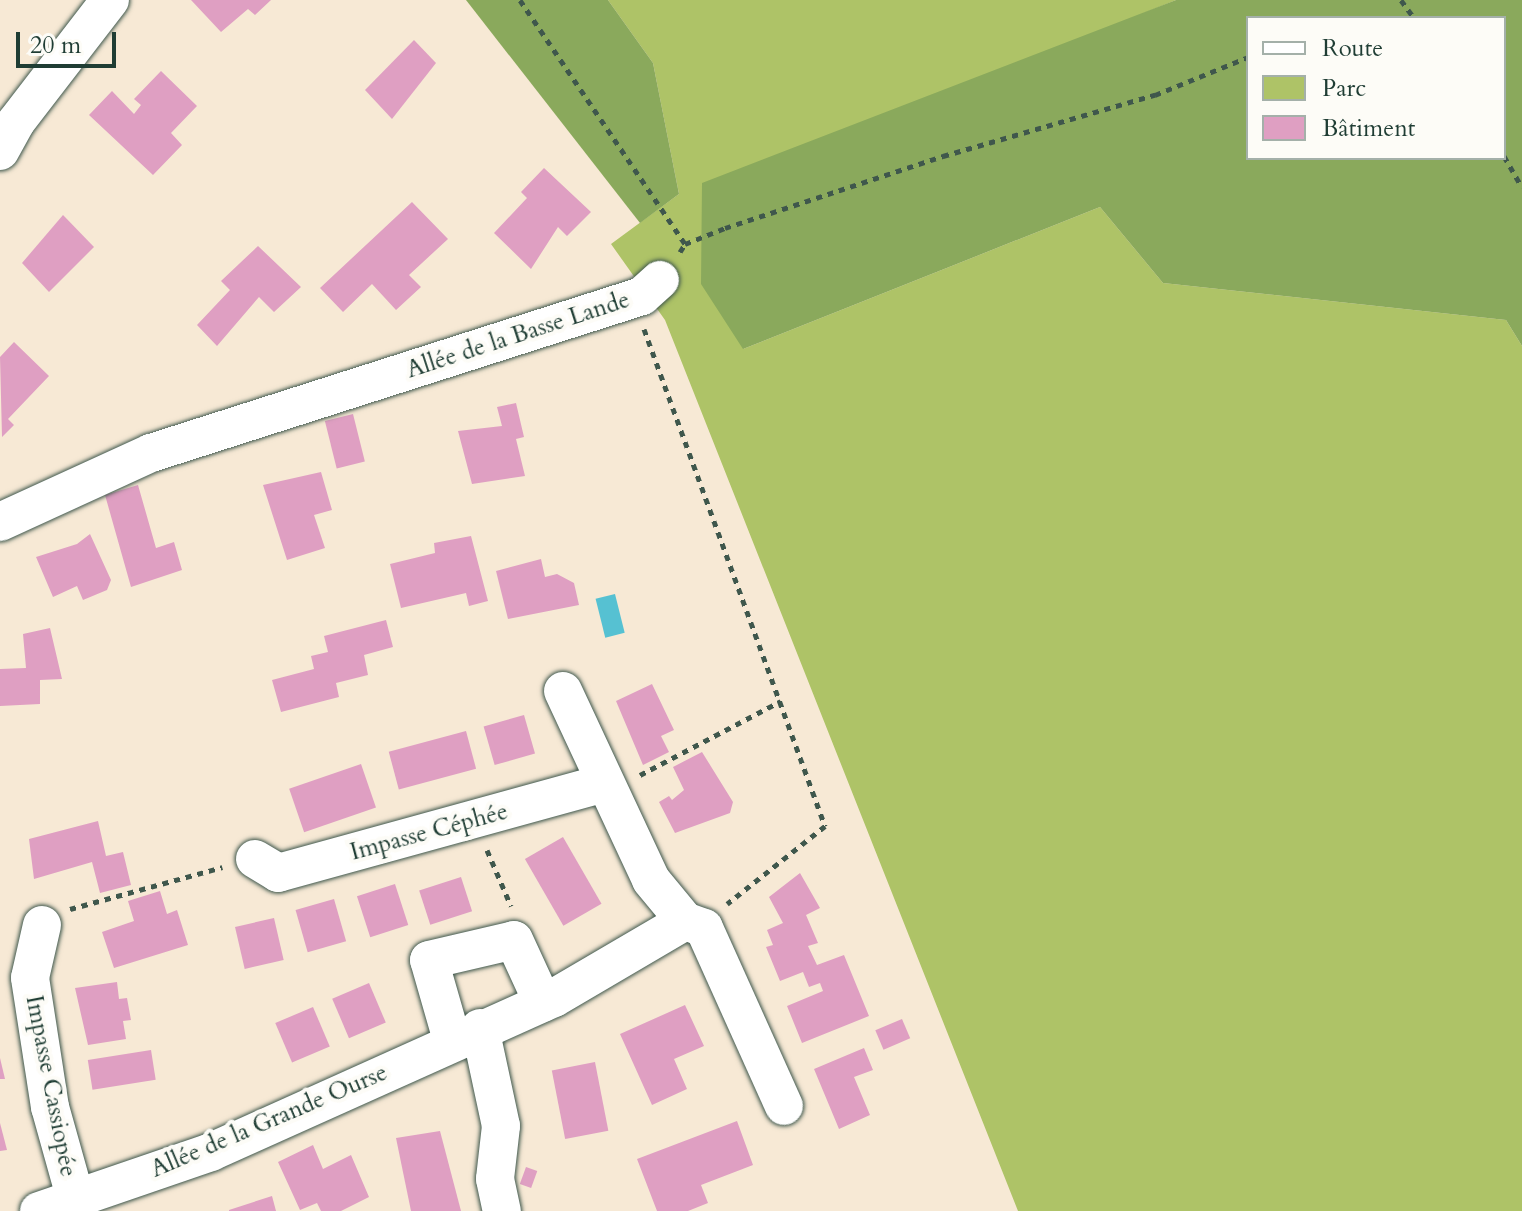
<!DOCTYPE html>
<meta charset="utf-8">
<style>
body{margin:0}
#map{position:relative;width:1522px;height:1211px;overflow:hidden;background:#f7e9d5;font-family:Cardo,serif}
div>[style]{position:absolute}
.green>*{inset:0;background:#aec367}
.forest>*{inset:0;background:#8aa95c}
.water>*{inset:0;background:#56c1d2;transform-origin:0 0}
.building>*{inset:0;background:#df9fc2;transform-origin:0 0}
.path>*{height:5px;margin-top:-2.5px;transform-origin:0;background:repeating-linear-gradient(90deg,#3f574c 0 6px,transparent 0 12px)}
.roads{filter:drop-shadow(0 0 2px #3f574c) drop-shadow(0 0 2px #3f574c)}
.street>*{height:38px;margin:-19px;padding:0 19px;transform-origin:19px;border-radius:19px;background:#fff}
span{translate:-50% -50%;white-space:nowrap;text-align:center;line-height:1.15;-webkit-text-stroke:8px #fdfcf7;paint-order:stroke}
.street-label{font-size:24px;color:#1f3d34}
.legend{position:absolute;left:1246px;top:16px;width:260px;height:144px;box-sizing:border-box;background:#fdfcf7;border:2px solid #a4b0a9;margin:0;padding:10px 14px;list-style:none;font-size:24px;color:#1f3d34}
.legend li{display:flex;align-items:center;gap:16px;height:40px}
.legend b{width:40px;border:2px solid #a4b0a9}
.scale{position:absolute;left:16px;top:32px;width:100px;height:36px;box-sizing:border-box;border:4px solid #1f3d34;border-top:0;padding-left:10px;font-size:24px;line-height:28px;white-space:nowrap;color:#1f3d34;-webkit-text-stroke:6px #fdfcf7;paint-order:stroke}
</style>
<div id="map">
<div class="green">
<i style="clip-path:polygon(608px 0,1176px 0,1088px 36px,743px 349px,1100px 207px,1163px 283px,1506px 320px,1522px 346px,1522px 1211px,1018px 1211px,665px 320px,611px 244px,679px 194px,653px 63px)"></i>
</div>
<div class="forest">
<i style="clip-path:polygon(466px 0,608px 0,653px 63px,679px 194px,640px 223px)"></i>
<i style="clip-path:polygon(evenodd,1176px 0,1522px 0,1522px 346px,1506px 320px,1163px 283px,1100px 207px,743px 349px,701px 284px,702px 183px,1176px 0,1504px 18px,1504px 158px,1248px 158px,1248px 18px,1504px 18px)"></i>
</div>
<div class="water">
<i style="left:615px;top:594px;width:40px;height:20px;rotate:76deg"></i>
</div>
<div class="building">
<i style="clip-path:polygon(191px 0,271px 0,255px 15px,248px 9px,221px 32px)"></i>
<i style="clip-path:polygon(414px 40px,436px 63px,392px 119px,365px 90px)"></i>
<i style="clip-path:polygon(161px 71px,197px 106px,171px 133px,182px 145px,153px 175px,89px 115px,112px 91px,134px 114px,141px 105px,134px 99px)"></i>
<i style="clip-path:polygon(544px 168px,591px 212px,567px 236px,558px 227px,531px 269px,494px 233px,527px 198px,521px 192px)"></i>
<i style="clip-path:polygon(412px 202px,448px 239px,409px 275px,421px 287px,396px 310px,372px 284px,343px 312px,320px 288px)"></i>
<i style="clip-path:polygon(63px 215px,94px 247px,49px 292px,22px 263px)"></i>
<i style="clip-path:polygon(258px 246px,301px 287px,274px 312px,259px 297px,217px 346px,197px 325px,230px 290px,221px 281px)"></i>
<i style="clip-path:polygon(14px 342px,49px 376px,8px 419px,14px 425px,2px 437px,0 357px)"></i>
<i style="clip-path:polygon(516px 403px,524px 437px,516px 439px,525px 476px,472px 484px,458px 431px,502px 426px,497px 407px)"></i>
<i style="left:353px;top:414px;width:49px;height:29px;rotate:76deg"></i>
<i style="clip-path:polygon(321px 472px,332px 510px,314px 515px,325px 548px,287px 560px,263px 485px)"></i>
<i style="clip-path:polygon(138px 485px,156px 548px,174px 542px,182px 570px,131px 587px,105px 495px)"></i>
<i style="clip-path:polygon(90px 534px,111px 580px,107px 590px,83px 600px,77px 586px,53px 597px,36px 557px,77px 544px)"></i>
<i style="clip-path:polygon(471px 536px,488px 601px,469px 606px,466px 593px,401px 608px,390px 564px,435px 553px,434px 543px)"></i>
<i style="clip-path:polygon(541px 559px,545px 577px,557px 574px,574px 583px,579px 605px,508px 619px,496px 571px)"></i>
<i style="clip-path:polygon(386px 620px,393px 647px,364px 655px,368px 675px,336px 683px,339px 697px,281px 712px,272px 680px,314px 669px,311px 656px,328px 652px,324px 636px)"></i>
<i style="clip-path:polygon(50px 628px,62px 679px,40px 680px,40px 704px,0 706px,0 669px,26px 668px,23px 634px)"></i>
<i style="clip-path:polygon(652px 684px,674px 730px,661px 736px,669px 752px,643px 765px,616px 701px)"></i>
<i style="left:524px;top:715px;width:40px;height:42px;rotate:74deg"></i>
<i style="left:466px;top:731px;width:39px;height:80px;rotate:75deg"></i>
<i style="clip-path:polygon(702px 752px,733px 802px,730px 813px,675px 833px,659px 802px,669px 796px,672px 800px,684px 790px,673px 767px)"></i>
<i style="left:361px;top:764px;width:46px;height:76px;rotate:71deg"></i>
<i style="clip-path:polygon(98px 821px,106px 856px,123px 852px,131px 885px,100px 893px,92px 862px,34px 879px,29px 839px)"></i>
<i style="left:563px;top:837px;width:77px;height:44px;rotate:60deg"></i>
<i style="clip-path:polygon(800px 873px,820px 908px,806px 915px,818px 943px,808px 946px,817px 965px,844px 955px,869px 1016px,802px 1043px,787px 1006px,823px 991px,820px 983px,809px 987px,803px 972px,780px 981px,766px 947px,773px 945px,767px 930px,783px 923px,769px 897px)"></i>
<i style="left:461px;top:877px;width:36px;height:44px;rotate:72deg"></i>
<i style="left:395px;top:884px;width:43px;height:40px;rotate:72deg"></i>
<i style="clip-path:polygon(160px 891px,167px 914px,177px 910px,188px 945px,114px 968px,102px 932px,134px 921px,128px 901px)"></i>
<i style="left:334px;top:899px;width:44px;height:40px;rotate:74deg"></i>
<i style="left:274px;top:918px;width:43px;height:40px;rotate:77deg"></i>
<i style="clip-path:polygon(117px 982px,119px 999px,127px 998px,131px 1020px,123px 1021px,126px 1039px,88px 1045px,75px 988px)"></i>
<i style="left:369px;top:983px;width:43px;height:40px;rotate:67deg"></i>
<i style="clip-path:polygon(685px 1005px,704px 1046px,674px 1059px,687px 1089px,652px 1105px,620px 1034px)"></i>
<i style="left:313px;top:1007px;width:43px;height:41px;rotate:67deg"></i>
<i style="left:902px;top:1019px;width:21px;height:29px;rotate:67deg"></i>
<i style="clip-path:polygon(864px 1048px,873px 1070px,854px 1077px,870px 1115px,839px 1129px,814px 1069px)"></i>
<i style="left:151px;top:1050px;width:30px;height:64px;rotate:81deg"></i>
<i style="clip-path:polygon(0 1058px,5px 1079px,0 1079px)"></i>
<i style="left:595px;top:1062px;width:70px;height:44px;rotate:79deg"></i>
<i style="clip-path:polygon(737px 1121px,753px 1165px,701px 1185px,708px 1203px,688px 1211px,657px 1211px,637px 1159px)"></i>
<i style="clip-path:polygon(0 1123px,7px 1150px,0 1151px)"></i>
<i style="clip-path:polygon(440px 1131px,461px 1211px,411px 1211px,396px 1138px)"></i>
<i style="clip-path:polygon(313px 1145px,323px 1169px,351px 1155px,369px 1197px,341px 1211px,321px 1211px,317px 1203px,300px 1210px,278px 1162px)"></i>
<i style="left:526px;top:1167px;width:12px;height:18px;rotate:20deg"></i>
<i style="clip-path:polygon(272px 1196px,276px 1211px,229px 1211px,229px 1210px)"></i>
</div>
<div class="path">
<i style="left:520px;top:0;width:295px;rotate:55.9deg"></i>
<i style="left:1401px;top:0;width:22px;rotate:54deg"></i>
<i style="left:1504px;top:156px;width:36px;rotate:60deg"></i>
<i style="left:680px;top:252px;width:9px;rotate:-58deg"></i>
<i style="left:685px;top:244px;width:43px;rotate:-21.8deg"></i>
<i style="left:725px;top:228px;width:230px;rotate:-18.3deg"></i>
<i style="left:943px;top:156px;width:221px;rotate:-16.1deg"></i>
<i style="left:1155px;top:95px;width:100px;rotate:-22.2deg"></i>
<i style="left:644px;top:329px;width:529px;rotate:69.99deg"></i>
<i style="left:825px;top:826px;width:125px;rotate:141.5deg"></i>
<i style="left:640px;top:775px;width:159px;rotate:-27.7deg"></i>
<i style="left:487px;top:850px;width:61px;rotate:66.8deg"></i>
<i style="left:70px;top:909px;width:158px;rotate:-15.4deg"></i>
</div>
<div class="roads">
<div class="street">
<i style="left:0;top:151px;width:33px;rotate:-61deg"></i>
<i style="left:16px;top:122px;width:154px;rotate:-52.4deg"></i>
<i style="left:0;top:522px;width:166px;rotate:-24.6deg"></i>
<i style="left:151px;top:453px;width:515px;rotate:-17.73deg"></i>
<i style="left:642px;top:296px;width:24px;rotate:-42deg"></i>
<i style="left:563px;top:691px;width:208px;rotate:65deg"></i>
<i style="left:651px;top:880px;width:53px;rotate:50.3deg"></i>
<i style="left:255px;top:859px;width:27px;rotate:31deg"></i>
<i style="left:278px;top:873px;width:339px;rotate:-15.4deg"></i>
<i style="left:42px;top:925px;width:54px;rotate:102.8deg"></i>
<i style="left:30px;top:978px;width:131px;rotate:81.2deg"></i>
<i style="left:50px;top:1107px;width:97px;rotate:74.4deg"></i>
<i style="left:480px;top:1028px;width:100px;rotate:77.9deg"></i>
<i style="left:501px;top:1126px;width:53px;rotate:96.5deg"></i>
<i style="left:495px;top:1179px;width:33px;rotate:78deg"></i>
<i style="left:452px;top:1040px;width:83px;rotate:-106deg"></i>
<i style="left:429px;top:960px;width:87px;rotate:-13.2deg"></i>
<i style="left:514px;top:940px;width:69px;rotate:65.3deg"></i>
<i style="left:39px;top:1211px;width:182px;rotate:-18.9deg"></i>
<i style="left:211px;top:1152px;width:376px;rotate:-24.2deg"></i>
<i style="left:554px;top:998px;width:152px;rotate:-30.4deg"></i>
<i style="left:685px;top:921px;width:20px;rotate:20deg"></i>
<i style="left:704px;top:928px;width:195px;rotate:65.8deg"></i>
</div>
</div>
<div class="street-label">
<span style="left:518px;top:335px;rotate:-18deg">Allée de la Basse Lande</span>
<span style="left:429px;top:832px;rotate:-15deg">Impasse Céphée</span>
<span style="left:51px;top:1086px;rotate:79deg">Impasse Cassiopée</span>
<span style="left:269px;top:1121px;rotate:-23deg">Allée de la Grande Ourse</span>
</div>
<ul class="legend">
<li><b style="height:10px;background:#fff"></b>Route</li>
<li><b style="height:22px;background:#aec367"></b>Parc</li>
<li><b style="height:22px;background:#df9fc2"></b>Bâtiment</li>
</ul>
<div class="scale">20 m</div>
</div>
